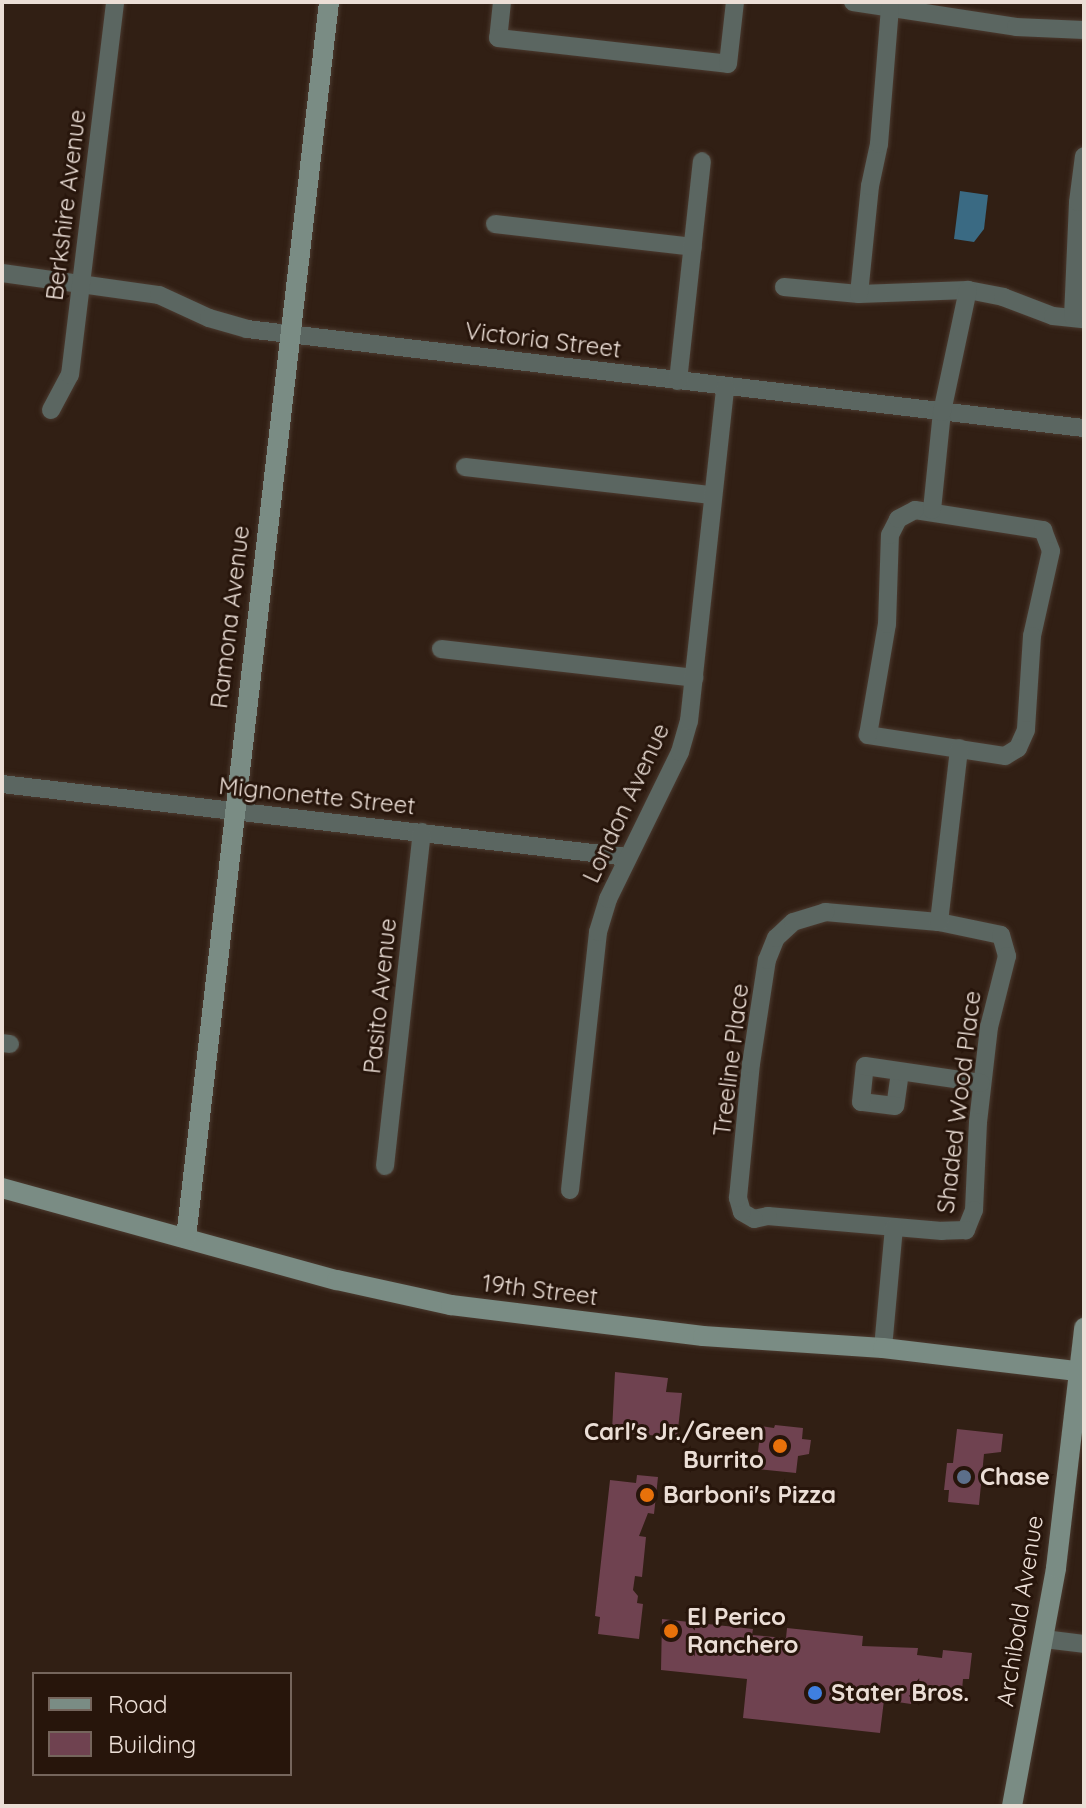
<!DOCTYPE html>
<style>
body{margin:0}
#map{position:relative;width:1086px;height:1808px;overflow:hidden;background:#311f14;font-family:Quicksand,sans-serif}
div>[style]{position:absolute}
.water>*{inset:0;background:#3a6a83}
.building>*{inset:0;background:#6f4250}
.roads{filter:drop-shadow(0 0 2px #4b3a2f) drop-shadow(0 0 2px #4b3a2f)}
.street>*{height:18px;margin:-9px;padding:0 9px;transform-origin:9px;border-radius:9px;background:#5b6661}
.secondary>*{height:20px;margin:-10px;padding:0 10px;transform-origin:10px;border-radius:10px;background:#7a8c84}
.dots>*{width:22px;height:22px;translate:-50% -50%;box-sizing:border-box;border:4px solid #27150b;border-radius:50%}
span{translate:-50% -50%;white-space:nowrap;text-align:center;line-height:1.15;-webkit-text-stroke:6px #27150b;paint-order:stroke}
.street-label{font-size:24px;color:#ebded6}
.poi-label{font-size:24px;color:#ebded6;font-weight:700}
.right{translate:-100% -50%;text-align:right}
.left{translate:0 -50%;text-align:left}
.frame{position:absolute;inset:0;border:4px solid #ebded6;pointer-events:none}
.legend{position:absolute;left:32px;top:1672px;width:260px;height:104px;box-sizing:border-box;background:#27150b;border:2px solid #75655c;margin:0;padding:10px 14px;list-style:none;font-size:24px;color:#ebded6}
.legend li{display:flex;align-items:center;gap:16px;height:40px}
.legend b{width:40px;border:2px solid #75655c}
</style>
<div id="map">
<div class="water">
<i style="clip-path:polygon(960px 191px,988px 195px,984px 229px,974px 242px,954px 239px)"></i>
</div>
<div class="building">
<i style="clip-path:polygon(615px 1372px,668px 1378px,666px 1392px,682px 1393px,677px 1438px,612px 1431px)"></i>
<i style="clip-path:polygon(775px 1425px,803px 1428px,802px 1439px,811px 1440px,809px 1454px,798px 1456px,796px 1473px,756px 1469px,761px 1426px,774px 1428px)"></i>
<i style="clip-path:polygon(957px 1429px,1003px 1434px,1001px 1452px,984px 1454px,979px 1505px,948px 1502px,949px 1490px,944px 1490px,947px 1463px,953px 1463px)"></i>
<i style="clip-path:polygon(637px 1475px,658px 1477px,654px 1514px,648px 1513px,639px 1536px,646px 1537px,642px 1577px,635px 1576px,633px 1590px,638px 1596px,637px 1603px,643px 1604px,639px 1639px,598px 1634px,600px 1617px,595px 1616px,610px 1480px,636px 1483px)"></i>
<i style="clip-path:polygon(662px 1619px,753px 1629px,752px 1635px,786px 1638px,787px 1628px,863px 1636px,862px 1646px,918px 1648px,917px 1655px,942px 1658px,943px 1650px,972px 1653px,969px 1679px,963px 1679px,961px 1702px,950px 1701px,951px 1697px,913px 1693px,911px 1704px,884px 1700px,880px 1733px,743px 1718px,747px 1679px,661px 1670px)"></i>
</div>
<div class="roads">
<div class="street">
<i style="left:502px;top:2px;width:36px;rotate:96deg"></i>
<i style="left:498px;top:38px;width:231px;rotate:6.4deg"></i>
<i style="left:728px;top:64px;width:62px;rotate:-83.6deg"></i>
<i style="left:853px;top:2px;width:165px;rotate:8.7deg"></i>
<i style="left:1016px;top:27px;width:68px;rotate:2.5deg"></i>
<i style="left:495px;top:224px;width:199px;rotate:6.6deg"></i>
<i style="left:2px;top:273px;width:159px;rotate:8deg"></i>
<i style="left:159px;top:295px;width:55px;rotate:24.7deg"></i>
<i style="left:209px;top:318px;width:40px;rotate:16deg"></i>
<i style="left:247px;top:329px;width:843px;rotate:6.75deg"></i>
<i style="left:784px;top:287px;width:75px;rotate:5.3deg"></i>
<i style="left:859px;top:294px;width:109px;rotate:-2.1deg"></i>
<i style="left:968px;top:290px;width:36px;rotate:11deg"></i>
<i style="left:1003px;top:297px;width:53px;rotate:20.8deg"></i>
<i style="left:1053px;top:316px;width:31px;rotate:6deg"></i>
<i style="left:859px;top:294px;width:109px;rotate:-84.2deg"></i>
<i style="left:870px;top:186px;width:43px;rotate:-77.9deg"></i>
<i style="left:879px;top:144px;width:137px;rotate:-85.4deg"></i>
<i style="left:1073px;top:317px;width:115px;rotate:-87.5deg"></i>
<i style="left:1078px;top:202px;width:46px;rotate:-82.6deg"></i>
<i style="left:678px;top:381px;width:221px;rotate:-83.8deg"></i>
<i style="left:51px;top:410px;width:40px;rotate:-62deg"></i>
<i style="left:70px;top:375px;width:376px;rotate:-83.1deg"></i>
<i style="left:465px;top:467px;width:248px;rotate:6.5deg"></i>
<i style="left:915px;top:510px;width:130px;rotate:8.9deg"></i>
<i style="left:1043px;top:530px;width:22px;rotate:69deg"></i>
<i style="left:1051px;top:551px;width:87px;rotate:102.6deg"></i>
<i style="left:1032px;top:636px;width:94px;rotate:93.7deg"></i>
<i style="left:1026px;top:730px;width:20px;rotate:114deg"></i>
<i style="left:1018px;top:748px;width:15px;rotate:148deg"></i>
<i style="left:1005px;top:756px;width:139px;rotate:-171.3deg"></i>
<i style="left:868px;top:735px;width:113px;rotate:-80.3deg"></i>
<i style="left:887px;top:624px;width:89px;rotate:-88.1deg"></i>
<i style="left:890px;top:535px;width:18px;rotate:-63deg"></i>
<i style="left:898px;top:519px;width:19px;rotate:-28deg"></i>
<i style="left:932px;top:510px;width:99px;rotate:-84.2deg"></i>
<i style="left:942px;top:412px;width:125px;rotate:-78deg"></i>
<i style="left:441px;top:649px;width:255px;rotate:6.5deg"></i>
<i style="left:2px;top:784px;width:629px;rotate:6.66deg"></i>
<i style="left:825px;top:912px;width:114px;rotate:5deg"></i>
<i style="left:939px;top:922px;width:63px;rotate:11.8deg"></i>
<i style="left:1001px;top:935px;width:22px;rotate:74deg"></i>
<i style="left:1007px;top:956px;width:73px;rotate:104.2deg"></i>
<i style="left:989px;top:1027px;width:96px;rotate:96.6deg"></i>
<i style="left:978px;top:1122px;width:88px;rotate:92.6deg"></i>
<i style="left:974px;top:1210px;width:22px;rotate:112deg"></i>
<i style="left:966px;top:1230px;width:24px;rotate:178deg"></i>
<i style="left:942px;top:1231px;width:175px;rotate:-175.1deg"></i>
<i style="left:768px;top:1216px;width:14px;rotate:168deg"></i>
<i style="left:754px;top:1219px;width:14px;rotate:-150deg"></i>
<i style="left:742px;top:1212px;width:15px;rotate:-106deg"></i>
<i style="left:738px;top:1198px;width:135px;rotate:-84.5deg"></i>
<i style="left:751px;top:1064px;width:105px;rotate:-81.3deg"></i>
<i style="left:767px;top:960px;width:24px;rotate:-68deg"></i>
<i style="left:776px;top:938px;width:23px;rotate:-43deg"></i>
<i style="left:793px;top:922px;width:34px;rotate:-17deg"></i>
<i style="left:939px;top:922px;width:175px;rotate:-83.4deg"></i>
<i style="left:2px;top:1043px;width:8px;rotate:7deg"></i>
<i style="left:900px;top:1072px;width:34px;rotate:98deg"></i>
<i style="left:895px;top:1106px;width:34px;rotate:-173deg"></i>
<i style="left:861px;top:1102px;width:36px;rotate:-84deg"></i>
<i style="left:865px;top:1066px;width:117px;rotate:8.3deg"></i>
<i style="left:385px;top:1166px;width:336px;rotate:-83.7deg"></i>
<i style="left:570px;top:1190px;width:260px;rotate:-83.8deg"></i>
<i style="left:598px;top:932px;width:34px;rotate:-73deg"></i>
<i style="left:608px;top:899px;width:164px;rotate:-63.9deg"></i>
<i style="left:680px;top:752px;width:32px;rotate:-74deg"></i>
<i style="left:689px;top:721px;width:336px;rotate:-83.8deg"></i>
<i style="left:883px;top:1348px;width:121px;rotate:-84.8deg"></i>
<i style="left:1044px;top:1639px;width:40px;rotate:7.1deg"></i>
</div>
<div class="secondary">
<i style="left:2px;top:1188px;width:347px;rotate:15.4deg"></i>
<i style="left:337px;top:1280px;width:117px;rotate:12.4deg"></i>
<i style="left:451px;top:1305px;width:254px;rotate:7deg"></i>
<i style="left:703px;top:1336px;width:180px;rotate:3.8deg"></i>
<i style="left:883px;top:1348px;width:202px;rotate:6.8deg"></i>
<i style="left:186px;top:1238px;width:1244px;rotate:-83.4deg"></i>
<i style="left:1012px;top:1806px;width:242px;rotate:-79.5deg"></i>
<i style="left:1056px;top:1568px;width:242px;rotate:-83.3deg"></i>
</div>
</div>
<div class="dots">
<i style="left:780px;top:1446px;background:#e8710a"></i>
<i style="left:964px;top:1477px;background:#5c6f8a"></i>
<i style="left:647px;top:1495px;background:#e8710a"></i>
<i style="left:671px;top:1631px;background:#e8710a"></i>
<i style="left:815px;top:1693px;background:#3f7fe0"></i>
</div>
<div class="street-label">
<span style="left:66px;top:205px;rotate:-83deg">Berkshire Avenue</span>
<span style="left:543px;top:340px;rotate:7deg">Victoria Street</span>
<span style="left:230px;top:617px;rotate:-83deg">Ramona Avenue</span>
<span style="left:317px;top:796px;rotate:6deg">Mignonette Street</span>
<span style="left:626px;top:803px;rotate:-65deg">London Avenue</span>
<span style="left:380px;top:996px;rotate:-84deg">Pasito Avenue</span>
<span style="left:731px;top:1060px;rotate:-83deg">Treeline Place</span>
<span style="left:959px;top:1102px;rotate:-83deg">Shaded Wood Place</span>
<span style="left:540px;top:1290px;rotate:7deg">19th Street</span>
<span style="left:1020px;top:1611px;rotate:-81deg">Archibald Avenue</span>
</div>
<div class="poi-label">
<span class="right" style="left:764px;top:1446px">Carl's Jr./Green<br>Burrito</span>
<span class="left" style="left:980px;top:1477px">Chase</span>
<span class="left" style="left:663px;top:1495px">Barboni's Pizza</span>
<span class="left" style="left:687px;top:1631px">El Perico<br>Ranchero</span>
<span class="left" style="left:831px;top:1693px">Stater Bros.</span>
</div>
<div class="frame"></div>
<ul class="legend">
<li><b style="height:10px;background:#7a8c84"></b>Road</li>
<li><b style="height:22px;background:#6f4250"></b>Building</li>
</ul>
</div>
